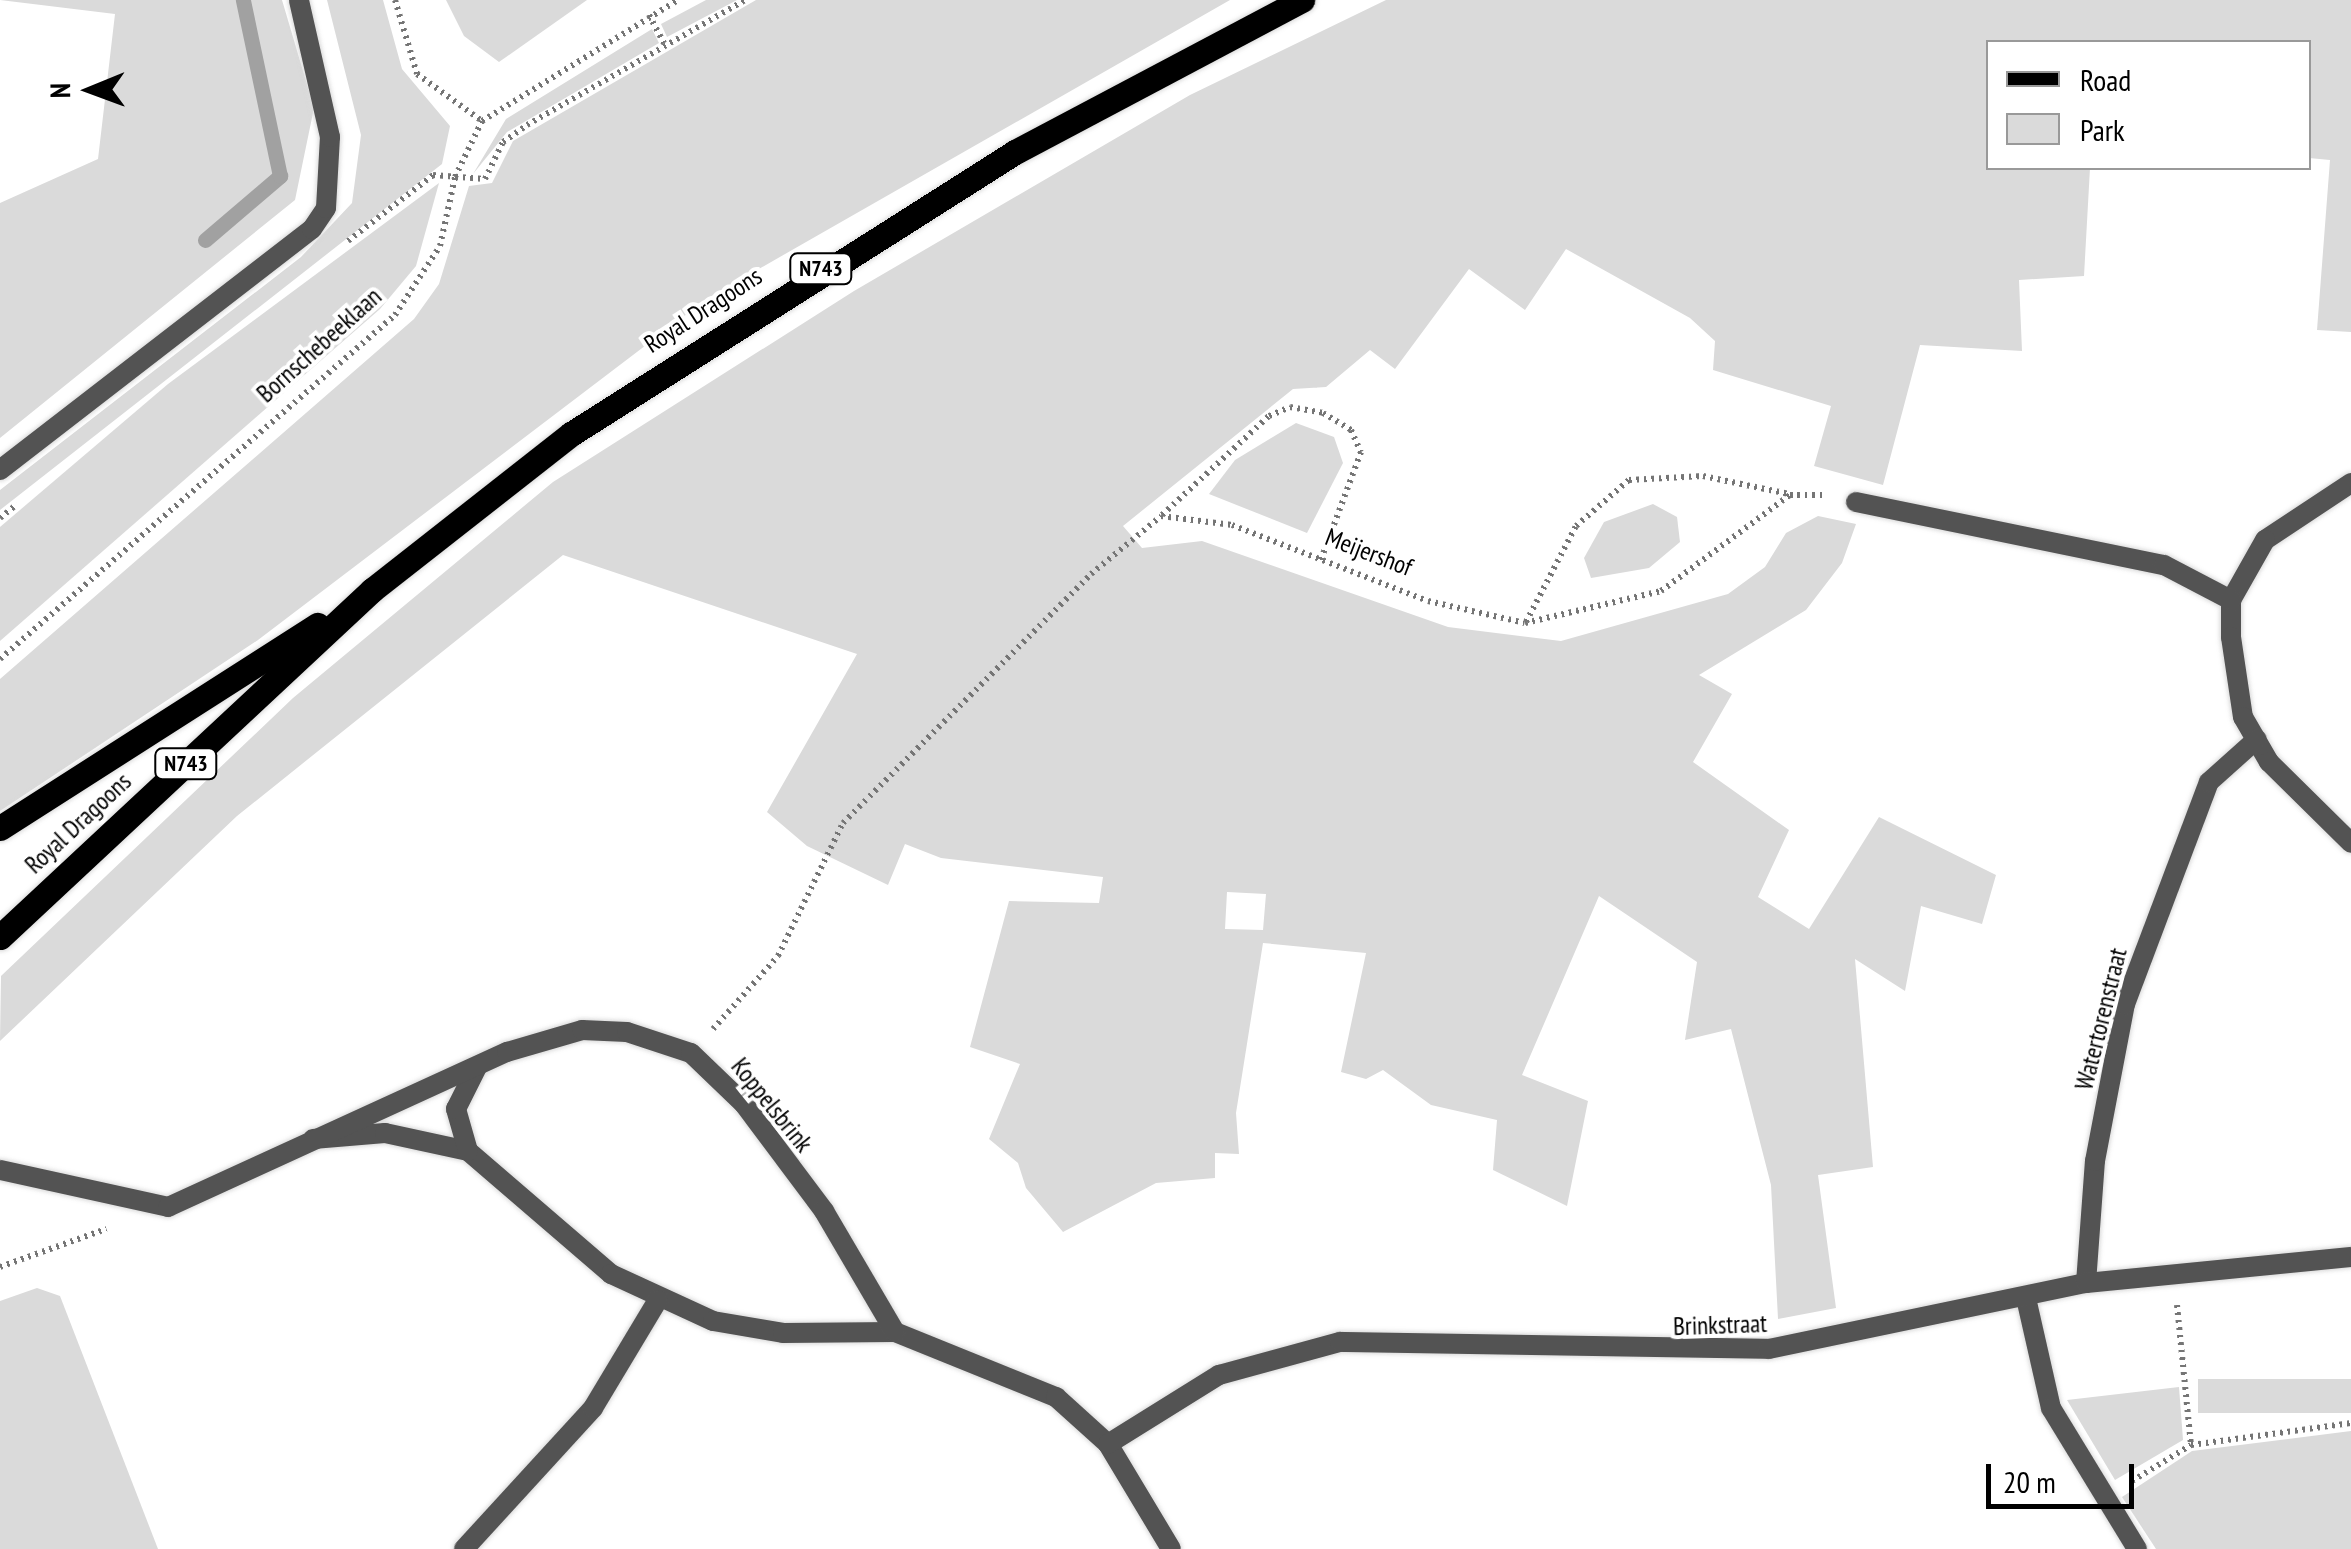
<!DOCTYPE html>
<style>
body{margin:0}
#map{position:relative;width:2351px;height:1549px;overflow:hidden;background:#fff;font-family:"PT Sans Narrow",sans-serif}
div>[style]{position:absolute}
.green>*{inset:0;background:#dadada;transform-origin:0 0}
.stream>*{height:15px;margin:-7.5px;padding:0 7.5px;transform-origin:7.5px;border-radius:7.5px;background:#a1a1a1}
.path>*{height:6px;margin-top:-3px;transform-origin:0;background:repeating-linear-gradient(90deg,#757575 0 2.5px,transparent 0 7.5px)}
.roads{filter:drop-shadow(0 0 2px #dbdbdb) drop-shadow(0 0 2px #dbdbdb)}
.service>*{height:20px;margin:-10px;padding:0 10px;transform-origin:10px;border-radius:10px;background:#535353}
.minor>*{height:20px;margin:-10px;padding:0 10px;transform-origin:10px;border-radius:10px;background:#535353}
.tertiary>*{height:20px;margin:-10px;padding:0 10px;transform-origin:10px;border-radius:10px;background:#535353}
.primary>*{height:25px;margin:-12.5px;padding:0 12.5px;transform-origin:12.5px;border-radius:12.5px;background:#000}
span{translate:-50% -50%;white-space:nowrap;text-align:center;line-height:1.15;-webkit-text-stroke:8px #fff;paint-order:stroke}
.shield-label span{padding:2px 8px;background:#fff;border:2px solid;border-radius:8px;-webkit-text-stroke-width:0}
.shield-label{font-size:22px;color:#000;font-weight:700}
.street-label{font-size:25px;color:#000}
.legend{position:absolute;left:1986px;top:40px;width:325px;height:130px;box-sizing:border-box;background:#fff;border:2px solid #999;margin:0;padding:12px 18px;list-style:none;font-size:30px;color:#000}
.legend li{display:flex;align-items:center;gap:20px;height:50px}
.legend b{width:50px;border:2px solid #999}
.north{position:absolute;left:40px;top:40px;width:100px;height:100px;-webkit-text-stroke:8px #fff;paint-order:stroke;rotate:269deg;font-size:28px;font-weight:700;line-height:40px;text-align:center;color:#000}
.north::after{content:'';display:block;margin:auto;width:35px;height:45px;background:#000;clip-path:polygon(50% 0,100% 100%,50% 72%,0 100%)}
.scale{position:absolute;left:1986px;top:1464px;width:148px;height:45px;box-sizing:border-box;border:5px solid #000;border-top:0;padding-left:12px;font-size:30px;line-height:35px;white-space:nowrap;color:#000;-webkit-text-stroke:8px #fff;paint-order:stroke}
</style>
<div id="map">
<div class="green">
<i style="clip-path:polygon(0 0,282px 0,314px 108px,295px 200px,0 438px,0 203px,98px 159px,115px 14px)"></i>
<i style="clip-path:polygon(327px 0,383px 0,402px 69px,450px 126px,442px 164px,0 510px,0 490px,301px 257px,352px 203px,361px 135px)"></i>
<i style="clip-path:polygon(446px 0,587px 0,499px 62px,464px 36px)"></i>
<i style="clip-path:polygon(706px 0,737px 0,667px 37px,661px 24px)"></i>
<i style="clip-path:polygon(756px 0,1230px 0,708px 298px,258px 640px,0 811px,0 679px,414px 319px,439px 284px,469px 186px,492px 183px,513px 141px)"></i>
<i style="clip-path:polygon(evenodd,1386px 0,2351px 0,2351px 332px,2317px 330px,2330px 160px,2309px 158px,2308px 42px,1988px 42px,1988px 168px,2090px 168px,2084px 276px,2019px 280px,2022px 351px,1920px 345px,1883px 485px,1814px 466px,1831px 406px,1713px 370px,1715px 341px,1690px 318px,1566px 249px,1525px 310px,1469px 269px,1395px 369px,1370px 350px,1326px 387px,1293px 389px,1123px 526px,1142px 548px,1202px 541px,1448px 627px,1561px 641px,1728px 594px,1765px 567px,1786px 533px,1818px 516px,1856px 524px,1842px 563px,1806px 610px,1699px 675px,1732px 694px,1693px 762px,1789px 830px,1758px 897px,1809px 929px,1879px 817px,1996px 875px,1982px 924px,1921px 906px,1905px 991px,1855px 959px,1873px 1167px,1818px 1175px,1836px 1308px,1778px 1319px,1771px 1185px,1731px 1029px,1685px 1040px,1697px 962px,1599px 896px,1522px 1075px,1588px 1101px,1567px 1206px,1493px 1170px,1497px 1120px,1431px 1105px,1383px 1070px,1366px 1079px,1341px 1072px,1366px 953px,1263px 943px,1236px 1113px,1239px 1154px,1215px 1153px,1215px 1178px,1156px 1183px,1063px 1232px,1026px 1188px,1018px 1163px,989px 1139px,1020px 1064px,970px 1047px,1009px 901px,1099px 903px,1103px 877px,941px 858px,905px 844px,888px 885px,807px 846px,767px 812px,857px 654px,563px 555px,237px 816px,0 1041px,1px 976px,293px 698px,553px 482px,854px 291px,1190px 95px,1386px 0,1227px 892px,1266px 894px,1263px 930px,1225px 929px,1227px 892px)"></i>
<i style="clip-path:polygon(652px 29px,659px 43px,507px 132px,473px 174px,506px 119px)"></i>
<i style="clip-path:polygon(439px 183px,416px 266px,380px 309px,0 641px,0 527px,168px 384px)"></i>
<i style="clip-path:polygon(1296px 423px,1334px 437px,1343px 463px,1307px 533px,1209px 494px,1235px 460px)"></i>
<i style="clip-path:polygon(1653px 504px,1677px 517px,1680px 542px,1649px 568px,1591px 578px,1584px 558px,1604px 522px)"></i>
<i style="clip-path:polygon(37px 1288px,60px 1296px,158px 1549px,0 1549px,0 1301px)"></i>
<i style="left:2351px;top:1379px;width:34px;height:153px;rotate:90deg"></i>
<i style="clip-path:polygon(2179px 1387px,2183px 1440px,2115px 1480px,2067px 1400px)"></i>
<i style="clip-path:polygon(2351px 1431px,2351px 1549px,2156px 1549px,2122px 1497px,2192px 1451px)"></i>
</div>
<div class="stream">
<i style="left:205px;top:240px;width:99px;rotate:-40.5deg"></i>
<i style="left:280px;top:176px;width:180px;rotate:-101.9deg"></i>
</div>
<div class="path">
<i style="left:395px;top:0;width:77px;rotate:73.4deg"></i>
<i style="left:417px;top:74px;width:80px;rotate:35.9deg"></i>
<i style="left:649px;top:15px;width:32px;rotate:62deg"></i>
<i style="left:348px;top:241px;width:108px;rotate:-37.8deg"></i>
<i style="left:433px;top:175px;width:52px;rotate:4.4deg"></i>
<i style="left:485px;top:179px;width:41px;rotate:-64.1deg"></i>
<i style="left:503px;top:142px;width:29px;rotate:-35deg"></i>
<i style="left:527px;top:125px;width:251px;rotate:-29.8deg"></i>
<i style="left:1162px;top:515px;width:146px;rotate:-42.8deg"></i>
<i style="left:1269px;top:416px;width:23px;rotate:-23deg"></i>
<i style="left:1290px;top:407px;width:34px;rotate:10deg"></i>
<i style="left:1323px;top:413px;width:33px;rotate:31deg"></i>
<i style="left:1351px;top:430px;width:24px;rotate:66deg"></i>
<i style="left:1361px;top:452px;width:117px;rotate:110.4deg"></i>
<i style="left:0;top:518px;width:22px;rotate:-39deg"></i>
<i style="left:1526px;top:622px;width:108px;rotate:-62.5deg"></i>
<i style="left:1576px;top:526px;width:70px;rotate:-41deg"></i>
<i style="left:1629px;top:480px;width:74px;rotate:-3.1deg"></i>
<i style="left:1703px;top:476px;width:88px;rotate:11.8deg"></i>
<i style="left:0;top:659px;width:524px;rotate:-41.05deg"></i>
<i style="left:395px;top:315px;width:82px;rotate:-56.9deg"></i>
<i style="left:440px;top:246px;width:71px;rotate:-77.7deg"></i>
<i style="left:455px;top:177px;width:62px;rotate:-64.3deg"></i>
<i style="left:482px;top:121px;width:230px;rotate:-31.7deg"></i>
<i style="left:713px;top:1029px;width:98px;rotate:-48.3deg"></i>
<i style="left:778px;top:956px;width:148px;rotate:-64deg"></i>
<i style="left:843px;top:823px;width:351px;rotate:-45.1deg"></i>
<i style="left:1091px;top:574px;width:91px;rotate:-39.6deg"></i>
<i style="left:1161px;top:516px;width:72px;rotate:7.2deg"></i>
<i style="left:1232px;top:525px;width:210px;rotate:21.2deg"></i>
<i style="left:1428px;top:601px;width:99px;rotate:12.8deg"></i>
<i style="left:1525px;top:623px;width:140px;rotate:-13.2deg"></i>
<i style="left:1661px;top:591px;width:161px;rotate:-36.7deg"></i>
<i style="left:1790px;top:495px;width:36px"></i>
<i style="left:0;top:1267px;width:113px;rotate:-19.7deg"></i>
<i style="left:2177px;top:1305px;width:141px;rotate:84.3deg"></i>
<i style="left:2191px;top:1445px;width:162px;rotate:-7.8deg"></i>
<i style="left:2132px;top:1481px;width:69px;rotate:-31.4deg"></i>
</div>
<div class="roads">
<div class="service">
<i style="left:0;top:1170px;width:172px;rotate:12.4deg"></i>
</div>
<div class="minor">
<i style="left:2351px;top:483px;width:103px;rotate:146.5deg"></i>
<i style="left:2265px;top:540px;width:69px;rotate:119.5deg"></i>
<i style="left:2231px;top:600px;width:37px;rotate:90deg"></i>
<i style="left:2231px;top:637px;width:81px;rotate:81.5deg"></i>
<i style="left:2243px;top:717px;width:52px;rotate:60deg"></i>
<i style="left:2269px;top:762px;width:115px;rotate:44.6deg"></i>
<i style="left:1856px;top:502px;width:314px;rotate:11.6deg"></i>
<i style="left:2164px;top:565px;width:76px;rotate:27.6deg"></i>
<i style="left:313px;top:1139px;width:72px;rotate:-4.8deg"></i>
<i style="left:385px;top:1133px;width:85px;rotate:12.2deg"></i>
<i style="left:468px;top:1151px;width:189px;rotate:40.7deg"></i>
<i style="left:611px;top:1274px;width:112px;rotate:24.7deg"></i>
<i style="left:713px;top:1321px;width:71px;rotate:9.7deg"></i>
<i style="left:783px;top:1333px;width:112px;rotate:-0.5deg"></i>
<i style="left:895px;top:1332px;width:174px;rotate:22deg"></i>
<i style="left:1056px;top:1397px;width:70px;rotate:42.1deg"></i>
<i style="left:1108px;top:1444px;width:122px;rotate:59deg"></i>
<i style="left:468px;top:1151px;width:44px;rotate:-105.9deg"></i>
<i style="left:456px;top:1109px;width:47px;rotate:-63.4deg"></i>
<i style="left:168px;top:1207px;width:373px;rotate:-24.6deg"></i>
<i style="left:507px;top:1052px;width:78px;rotate:-16.3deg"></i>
<i style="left:582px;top:1030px;width:45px;rotate:2.5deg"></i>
<i style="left:627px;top:1032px;width:67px;rotate:18.2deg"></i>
<i style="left:691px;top:1053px;width:74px;rotate:43.9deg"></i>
<i style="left:744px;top:1104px;width:134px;rotate:53.2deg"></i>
<i style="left:824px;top:1211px;width:140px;rotate:59.6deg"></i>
<i style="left:2086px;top:1283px;width:122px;rotate:-85.8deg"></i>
<i style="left:2095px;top:1161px;width:160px;rotate:-79.2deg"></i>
<i style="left:2125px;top:1004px;width:237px;rotate:-69.3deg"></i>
<i style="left:2209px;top:782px;width:64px;rotate:-41.9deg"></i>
<i style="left:2026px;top:1298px;width:113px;rotate:77.2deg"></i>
<i style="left:2051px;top:1408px;width:165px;rotate:58.6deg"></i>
<i style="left:1108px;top:1444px;width:131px;rotate:-31.9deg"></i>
<i style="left:1219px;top:1375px;width:125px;rotate:-15.3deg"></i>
<i style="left:1340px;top:1342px;width:429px;rotate:0.9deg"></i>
<i style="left:1769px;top:1349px;width:324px;rotate:-11.8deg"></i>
<i style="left:2086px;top:1283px;width:266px;rotate:-5.6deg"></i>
<i style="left:464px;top:1549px;width:191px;rotate:-47.5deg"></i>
<i style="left:593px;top:1408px;width:126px;rotate:-59deg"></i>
</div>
<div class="tertiary">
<i style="left:0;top:470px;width:394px;rotate:-37.7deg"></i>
<i style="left:312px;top:229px;width:25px;rotate:-56deg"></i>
<i style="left:326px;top:208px;width:71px;rotate:-86.8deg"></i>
<i style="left:330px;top:137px;width:140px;rotate:-102.8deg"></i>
</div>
<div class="primary">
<i style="left:0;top:828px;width:377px;rotate:-32.6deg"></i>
<i style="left:0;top:937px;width:509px;rotate:-43.01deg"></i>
<i style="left:372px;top:590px;width:253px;rotate:-38.1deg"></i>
<i style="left:571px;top:434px;width:526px;rotate:-32.42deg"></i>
<i style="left:1015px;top:152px;width:325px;rotate:-27.9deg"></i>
</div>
</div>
<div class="shield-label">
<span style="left:821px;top:269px">N743</span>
<span style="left:186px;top:764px">N743</span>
</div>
<div class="street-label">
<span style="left:703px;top:310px;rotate:-33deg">Royal Dragoons</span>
<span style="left:319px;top:345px;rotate:-42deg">Bornschebeeklaan</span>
<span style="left:1369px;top:552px;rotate:21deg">Meijershof</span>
<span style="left:78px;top:823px;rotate:-43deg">Royal Dragoons</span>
<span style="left:2101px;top:1019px;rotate:-76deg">Watertorenstraat</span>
<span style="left:772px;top:1105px;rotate:51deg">Koppelsbrink</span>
<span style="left:1720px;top:1325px;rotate:-2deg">Brinkstraat</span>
</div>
<ul class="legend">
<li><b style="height:12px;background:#000"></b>Road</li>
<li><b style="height:28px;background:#dadada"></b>Park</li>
</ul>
<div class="north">N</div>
<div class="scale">20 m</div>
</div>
